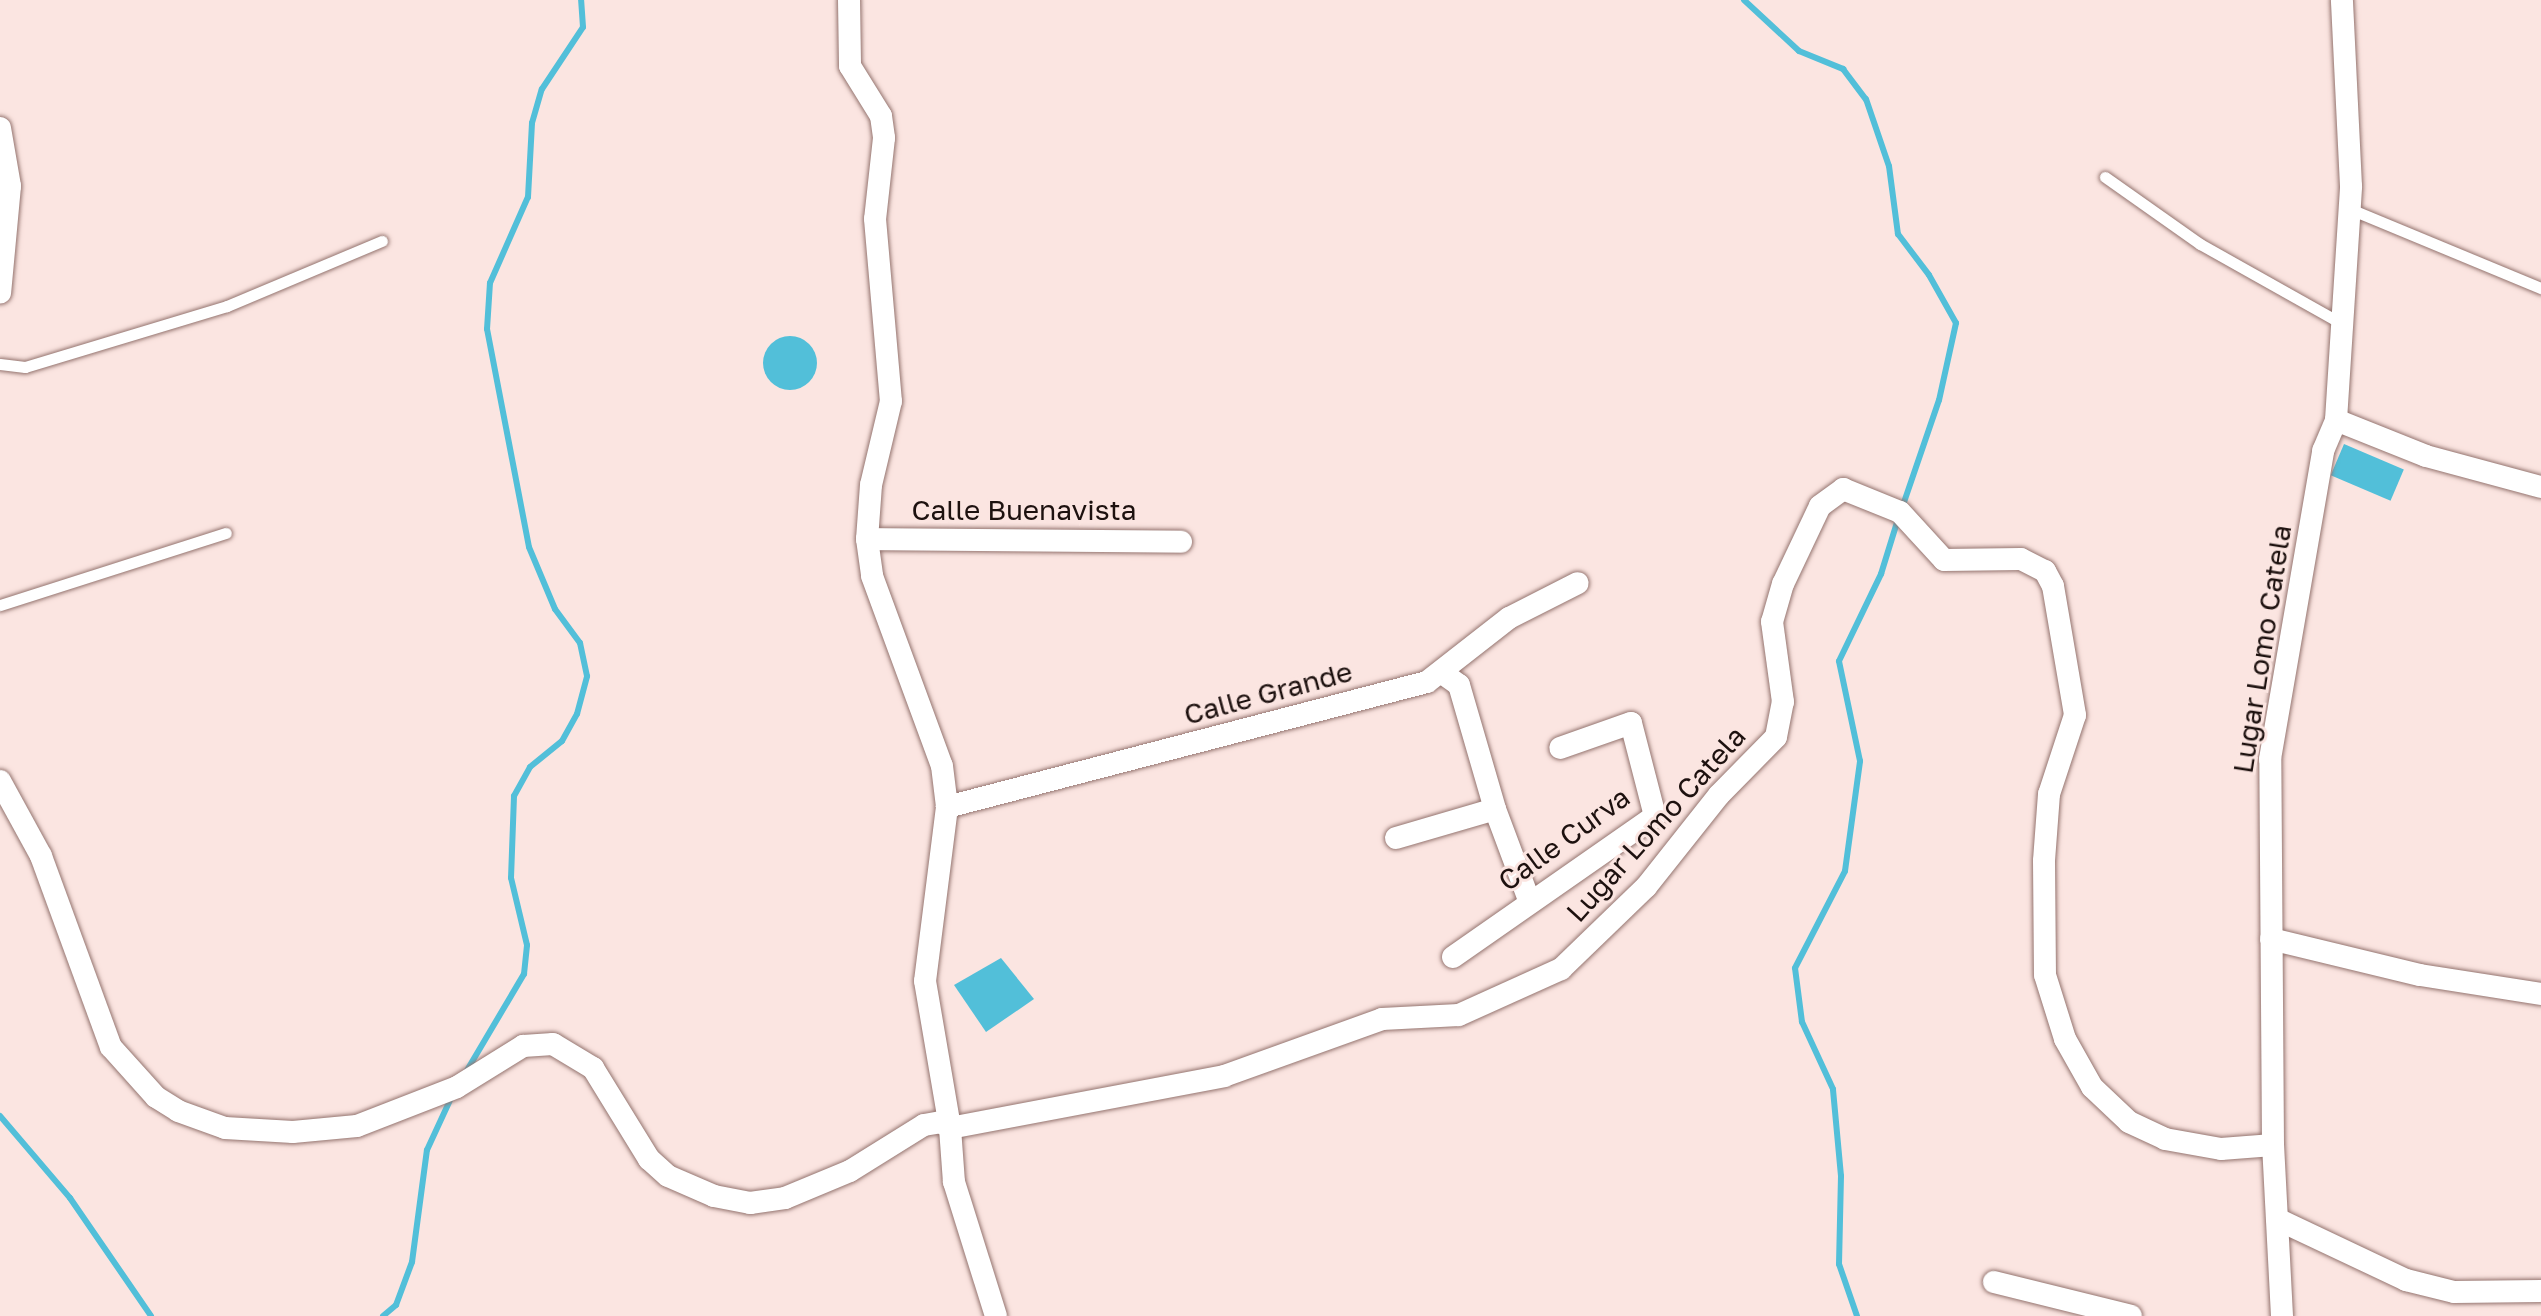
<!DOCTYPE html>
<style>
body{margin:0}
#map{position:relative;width:2541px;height:1316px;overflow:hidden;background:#fbe5e1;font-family:"Golos Text",sans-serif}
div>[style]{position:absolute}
.water>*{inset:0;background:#52bfd9;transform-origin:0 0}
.round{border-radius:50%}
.stream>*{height:6px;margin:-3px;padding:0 3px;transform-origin:3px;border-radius:3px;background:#52bfd9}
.roads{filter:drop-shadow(0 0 2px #94746f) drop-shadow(0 0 2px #94746f)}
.service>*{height:11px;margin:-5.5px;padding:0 5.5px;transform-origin:5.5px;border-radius:5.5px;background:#fff}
.minor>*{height:22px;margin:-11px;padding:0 11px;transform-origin:11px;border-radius:11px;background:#fff}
span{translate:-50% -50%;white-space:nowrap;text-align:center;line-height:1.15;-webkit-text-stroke:6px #fbe5e1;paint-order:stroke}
.street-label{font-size:28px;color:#1d110f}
</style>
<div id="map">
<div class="water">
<i class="round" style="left:763px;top:336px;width:54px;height:54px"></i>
<i style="left:2344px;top:444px;width:65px;height:34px;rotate:23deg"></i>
<i style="clip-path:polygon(1001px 958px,1034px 999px,986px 1032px,954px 985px)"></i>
</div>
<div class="stream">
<i style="left:1744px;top:0;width:75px;rotate:42.8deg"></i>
<i style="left:1799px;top:51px;width:48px;rotate:22.2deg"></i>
<i style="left:1843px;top:69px;width:38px;rotate:53deg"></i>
<i style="left:1866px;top:99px;width:71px;rotate:71.1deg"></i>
<i style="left:1889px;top:166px;width:69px;rotate:82.5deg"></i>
<i style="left:1898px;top:234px;width:51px;rotate:52.9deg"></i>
<i style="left:1929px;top:275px;width:55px;rotate:60.6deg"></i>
<i style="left:1956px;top:323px;width:79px;rotate:102.4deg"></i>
<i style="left:1939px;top:400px;width:114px;rotate:108.9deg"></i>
<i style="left:466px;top:1072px;width:114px;rotate:-59.4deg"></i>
<i style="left:524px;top:974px;width:29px;rotate:-84deg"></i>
<i style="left:527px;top:945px;width:69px;rotate:-103.4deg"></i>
<i style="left:511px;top:878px;width:82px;rotate:-87.9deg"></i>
<i style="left:514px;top:796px;width:33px;rotate:-61deg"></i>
<i style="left:530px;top:767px;width:41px;rotate:-39.1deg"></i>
<i style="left:562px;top:741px;width:31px;rotate:-61deg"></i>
<i style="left:577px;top:714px;width:39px;rotate:-75deg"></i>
<i style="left:587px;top:676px;width:34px;rotate:-102deg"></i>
<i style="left:580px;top:643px;width:42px;rotate:-126.3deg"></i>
<i style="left:555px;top:609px;width:67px;rotate:-112.8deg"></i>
<i style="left:529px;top:547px;width:222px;rotate:-100.9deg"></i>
<i style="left:487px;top:329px;width:46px;rotate:-86.3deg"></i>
<i style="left:490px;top:283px;width:94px;rotate:-66.2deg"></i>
<i style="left:528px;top:197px;width:74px;rotate:-86.9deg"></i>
<i style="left:532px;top:123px;width:35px;rotate:-74deg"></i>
<i style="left:542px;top:89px;width:74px;rotate:-56.5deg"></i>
<i style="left:583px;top:27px;width:27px;rotate:-94deg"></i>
<i style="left:0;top:1116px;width:108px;rotate:49.5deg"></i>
<i style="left:70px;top:1198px;width:143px;rotate:55.5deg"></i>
<i style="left:383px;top:1316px;width:17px;rotate:-40deg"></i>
<i style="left:396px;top:1305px;width:46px;rotate:-69.6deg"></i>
<i style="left:412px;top:1262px;width:113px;rotate:-82.4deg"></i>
<i style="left:427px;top:1150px;width:60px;rotate:-65.2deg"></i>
<i style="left:1857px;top:1316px;width:55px;rotate:-109.1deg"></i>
<i style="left:1839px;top:1264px;width:88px;rotate:-88.7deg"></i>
<i style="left:1841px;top:1176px;width:87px;rotate:-95.3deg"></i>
<i style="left:1833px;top:1089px;width:74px;rotate:-114.8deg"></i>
<i style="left:1802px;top:1022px;width:54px;rotate:-97.4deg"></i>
<i style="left:1795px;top:968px;width:109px;rotate:-62.7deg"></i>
<i style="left:1845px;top:871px;width:111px;rotate:-82.2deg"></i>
<i style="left:1860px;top:761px;width:102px;rotate:-101.9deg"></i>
<i style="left:1839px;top:661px;width:97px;rotate:-64.2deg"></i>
<i style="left:1881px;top:574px;width:58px;rotate:-72.8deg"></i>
</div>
<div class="roads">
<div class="service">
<i style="left:2105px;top:177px;width:116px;rotate:35.2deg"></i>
<i style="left:2200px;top:244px;width:162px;rotate:29.3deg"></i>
<i style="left:2350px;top:209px;width:207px;rotate:22.5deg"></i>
<i style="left:0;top:364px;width:25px;rotate:7deg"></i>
<i style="left:25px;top:367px;width:211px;rotate:-16.8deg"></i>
<i style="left:227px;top:306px;width:168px;rotate:-22.8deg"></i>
<i style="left:0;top:605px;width:237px;rotate:-17.7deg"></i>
</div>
<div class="minor">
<i style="left:849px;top:0;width:66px;rotate:89.1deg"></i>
<i style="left:850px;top:66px;width:59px;rotate:58.2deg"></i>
<i style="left:881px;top:116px;width:22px;rotate:82deg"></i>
<i style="left:884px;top:138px;width:81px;rotate:96.3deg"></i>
<i style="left:875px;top:219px;width:183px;rotate:85deg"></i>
<i style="left:891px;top:401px;width:86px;rotate:103.4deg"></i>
<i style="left:871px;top:485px;width:54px;rotate:94.2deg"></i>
<i style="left:867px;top:539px;width:37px;rotate:82deg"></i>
<i style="left:872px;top:576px;width:202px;rotate:69.8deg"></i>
<i style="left:942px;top:766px;width:41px;rotate:83deg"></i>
<i style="left:947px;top:807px;width:175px;rotate:97.2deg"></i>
<i style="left:925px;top:981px;width:149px;rotate:80.3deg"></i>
<i style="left:950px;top:1128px;width:54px;rotate:85.8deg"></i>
<i style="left:954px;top:1182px;width:140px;rotate:72.6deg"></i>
<i style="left:0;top:128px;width:59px;rotate:80.2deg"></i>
<i style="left:10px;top:186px;width:107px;rotate:95.3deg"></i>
<i style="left:2336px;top:420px;width:97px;rotate:21.8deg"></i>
<i style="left:2426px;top:456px;width:119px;rotate:15.1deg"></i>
<i style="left:867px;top:539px;width:314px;rotate:0.5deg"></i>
<i style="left:1441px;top:672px;width:22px;rotate:36deg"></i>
<i style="left:1459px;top:685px;width:129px;rotate:73.8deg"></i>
<i style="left:1495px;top:809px;width:97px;rotate:69.5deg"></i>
<i style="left:0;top:781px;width:85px;rotate:61.3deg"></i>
<i style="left:41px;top:856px;width:203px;rotate:69.9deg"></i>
<i style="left:111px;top:1047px;width:67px;rotate:48deg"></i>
<i style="left:156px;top:1097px;width:26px;rotate:32deg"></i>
<i style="left:178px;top:1111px;width:50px;rotate:19.9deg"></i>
<i style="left:225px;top:1128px;width:68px;rotate:3.4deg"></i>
<i style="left:293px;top:1132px;width:64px;rotate:-5.4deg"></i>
<i style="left:357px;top:1126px;width:107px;rotate:-21.3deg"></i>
<i style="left:457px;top:1087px;width:78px;rotate:-31.8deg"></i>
<i style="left:523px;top:1046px;width:30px;rotate:-4deg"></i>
<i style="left:553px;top:1044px;width:47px;rotate:31deg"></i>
<i style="left:593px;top:1068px;width:107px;rotate:58.4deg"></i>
<i style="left:649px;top:1159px;width:25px;rotate:42deg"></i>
<i style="left:668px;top:1176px;width:50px;rotate:23.5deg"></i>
<i style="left:714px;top:1196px;width:37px;rotate:11deg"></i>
<i style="left:750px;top:1203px;width:35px;rotate:-8deg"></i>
<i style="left:785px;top:1198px;width:70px;rotate:-22.6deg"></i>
<i style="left:850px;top:1171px;width:87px;rotate:-31.9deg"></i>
<i style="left:924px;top:1125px;width:17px;rotate:-10deg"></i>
<i style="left:941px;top:1122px;width:11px;rotate:34deg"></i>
<i style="left:950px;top:1128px;width:279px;rotate:-10.7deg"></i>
<i style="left:1224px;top:1076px;width:168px;rotate:-19.8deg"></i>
<i style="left:1382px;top:1019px;width:77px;rotate:-3deg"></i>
<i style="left:1459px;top:1015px;width:112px;rotate:-24.3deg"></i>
<i style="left:1561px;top:969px;width:118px;rotate:-44deg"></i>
<i style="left:1646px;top:887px;width:117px;rotate:-51.6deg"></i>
<i style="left:1719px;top:795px;width:81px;rotate:-45.5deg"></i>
<i style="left:1776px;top:737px;width:36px;rotate:-79deg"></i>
<i style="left:1783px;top:702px;width:81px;rotate:-97.8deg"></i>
<i style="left:1772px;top:622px;width:40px;rotate:-74deg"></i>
<i style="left:1783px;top:584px;width:86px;rotate:-64.6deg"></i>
<i style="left:1820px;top:506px;width:29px;rotate:-36deg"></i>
<i style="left:1843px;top:489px;width:61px;rotate:22deg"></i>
<i style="left:1900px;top:512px;width:65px;rotate:47.5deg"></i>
<i style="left:1944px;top:560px;width:77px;rotate:-0.7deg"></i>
<i style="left:2021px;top:559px;width:27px;rotate:27deg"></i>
<i style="left:2045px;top:571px;width:17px;rotate:62deg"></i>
<i style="left:2053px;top:586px;width:131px;rotate:80.3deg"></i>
<i style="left:2075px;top:715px;width:83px;rotate:108.2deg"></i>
<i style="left:2049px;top:794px;width:67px;rotate:94.3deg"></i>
<i style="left:2044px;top:861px;width:114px;rotate:89.5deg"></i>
<i style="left:2045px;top:975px;width:67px;rotate:72.6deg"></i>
<i style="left:2065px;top:1039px;width:55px;rotate:60.6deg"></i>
<i style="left:2092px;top:1087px;width:51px;rotate:43.4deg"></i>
<i style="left:2129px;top:1122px;width:40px;rotate:25deg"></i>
<i style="left:2165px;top:1139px;width:57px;rotate:10.1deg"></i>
<i style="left:2221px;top:1149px;width:52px;rotate:-4.4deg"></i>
<i style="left:947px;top:807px;width:496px;rotate:-14.6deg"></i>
<i style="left:1427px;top:682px;width:104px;rotate:-38deg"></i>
<i style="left:1509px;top:618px;width:77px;rotate:-26.9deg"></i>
<i style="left:1396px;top:838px;width:103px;rotate:-16.3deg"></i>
<i style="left:2271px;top:939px;width:153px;rotate:13.6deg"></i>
<i style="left:2420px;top:975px;width:122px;rotate:8.9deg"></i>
<i style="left:1453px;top:957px;width:246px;rotate:-34.9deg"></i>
<i style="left:1655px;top:816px;width:96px;rotate:-104.5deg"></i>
<i style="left:1631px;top:723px;width:75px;rotate:160.6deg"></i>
<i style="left:2277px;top:1219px;width:143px;rotate:25.3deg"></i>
<i style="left:2406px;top:1280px;width:49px;rotate:14deg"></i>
<i style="left:2454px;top:1292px;width:87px;rotate:-0.7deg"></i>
<i style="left:1994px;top:1282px;width:141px;rotate:13.9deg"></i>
<i style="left:2282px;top:1316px;width:171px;rotate:-93deg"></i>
<i style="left:2273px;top:1145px;width:386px;rotate:-90.4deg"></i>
<i style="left:2270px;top:759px;width:313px;rotate:-80.2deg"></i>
<i style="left:2323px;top:451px;width:34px;rotate:-67deg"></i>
<i style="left:2336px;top:420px;width:234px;rotate:-86.3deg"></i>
<i style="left:2351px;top:186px;width:186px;rotate:-92.8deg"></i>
</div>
</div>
<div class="street-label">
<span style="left:1024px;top:510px">Calle Buenavista</span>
<span style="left:2262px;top:649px;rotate:-81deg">Lugar Lomo Catela</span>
<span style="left:1268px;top:693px;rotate:-15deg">Calle Grande</span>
<span style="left:1656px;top:824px;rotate:-48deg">Lugar Lomo Catela</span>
<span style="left:1564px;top:839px;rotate:-36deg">Calle Curva</span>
</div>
</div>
